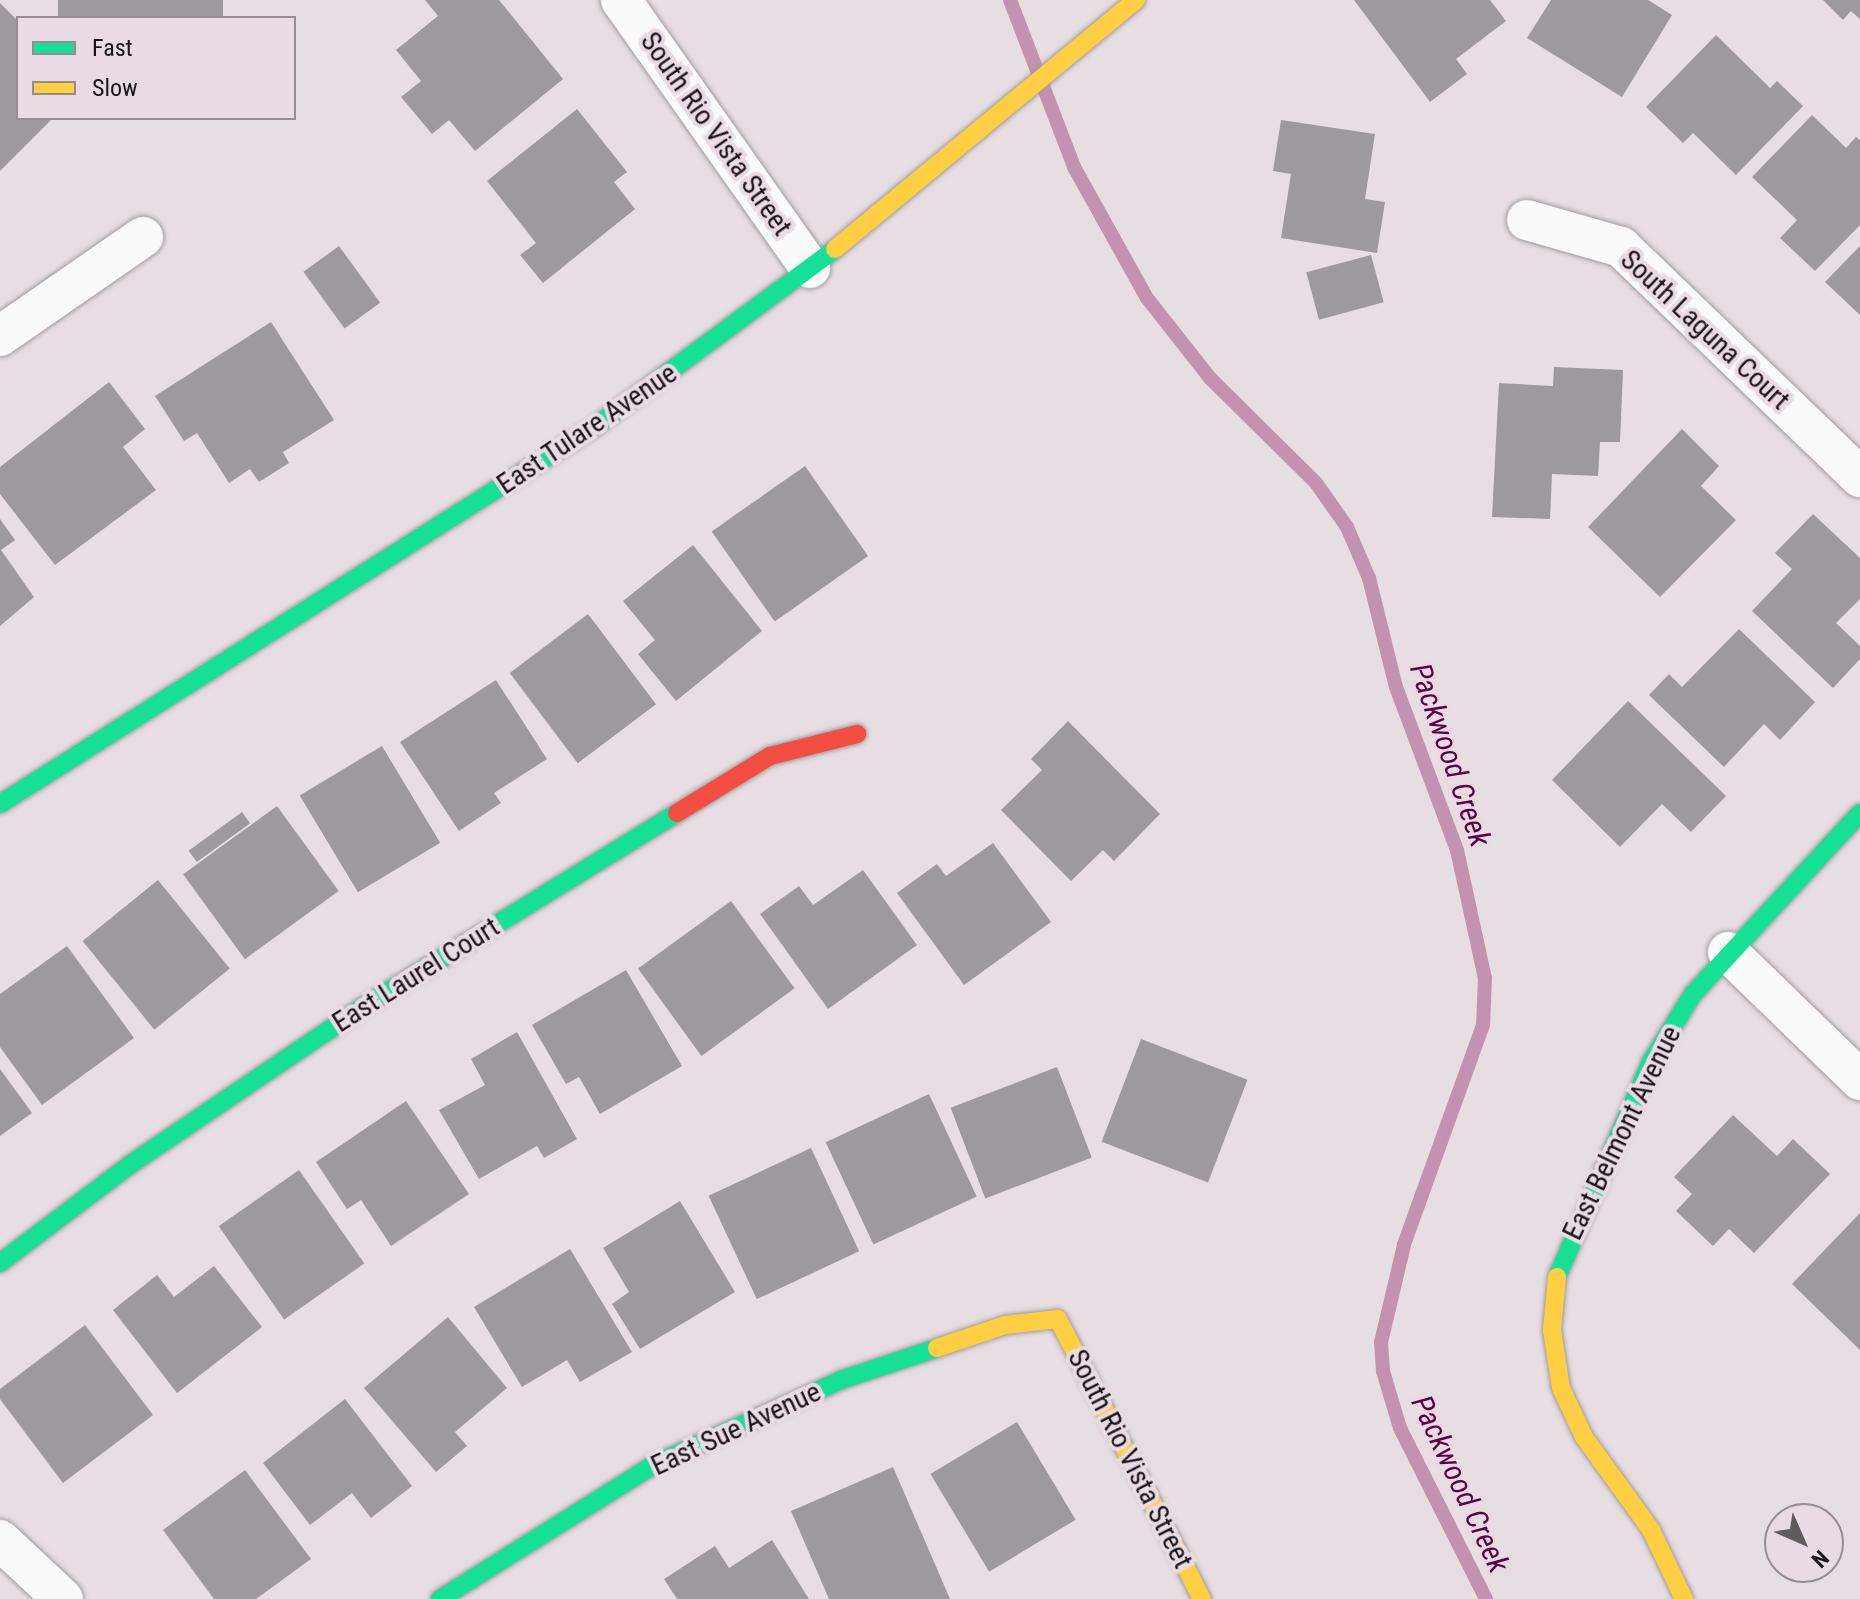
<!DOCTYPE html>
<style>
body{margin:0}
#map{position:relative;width:1860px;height:1599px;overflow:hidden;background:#e6dee2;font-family:"Roboto Condensed",sans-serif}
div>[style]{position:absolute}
.stream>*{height:14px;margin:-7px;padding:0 7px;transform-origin:7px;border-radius:7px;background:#c492b1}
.building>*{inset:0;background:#9e999c;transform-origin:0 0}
.roads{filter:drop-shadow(0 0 2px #a19b9e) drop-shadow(0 0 2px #a19b9e)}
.street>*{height:40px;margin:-20px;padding:0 20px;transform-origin:20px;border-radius:20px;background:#fbfafb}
.fast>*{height:18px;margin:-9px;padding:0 9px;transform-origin:9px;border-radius:9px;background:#16e098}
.slow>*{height:18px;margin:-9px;padding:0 9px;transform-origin:9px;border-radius:9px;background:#ffcf43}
.jam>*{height:18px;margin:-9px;padding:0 9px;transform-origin:9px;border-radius:9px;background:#f24e42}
span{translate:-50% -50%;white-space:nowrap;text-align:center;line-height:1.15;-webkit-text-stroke:8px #e9dae3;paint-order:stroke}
.street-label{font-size:28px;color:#191417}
.water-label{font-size:30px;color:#590143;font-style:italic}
.legend{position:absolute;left:16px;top:16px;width:280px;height:104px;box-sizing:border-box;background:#e9dae3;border:2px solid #968b91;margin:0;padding:10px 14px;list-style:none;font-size:24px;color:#191417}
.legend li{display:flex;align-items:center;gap:16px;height:40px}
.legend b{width:40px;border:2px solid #968b91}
.north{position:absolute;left:1764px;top:1503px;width:80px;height:80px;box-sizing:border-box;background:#e9dae3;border:2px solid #968b91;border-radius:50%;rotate:135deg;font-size:22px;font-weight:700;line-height:32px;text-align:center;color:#191417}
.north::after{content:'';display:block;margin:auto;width:28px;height:36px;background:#615b5e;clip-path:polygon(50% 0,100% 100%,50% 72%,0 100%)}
</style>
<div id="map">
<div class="stream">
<i style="left:1010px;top:0;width:179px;rotate:69deg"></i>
<i style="left:1074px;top:167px;width:150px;rotate:60.9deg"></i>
<i style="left:1147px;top:298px;width:102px;rotate:51.8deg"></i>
<i style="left:1210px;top:378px;width:149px;rotate:44.7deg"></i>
<i style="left:1316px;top:483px;width:54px;rotate:54.8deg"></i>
<i style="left:1347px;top:527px;width:56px;rotate:66.7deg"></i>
<i style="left:1369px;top:578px;width:112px;rotate:76.1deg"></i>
<i style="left:1396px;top:687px;width:174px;rotate:69.5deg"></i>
<i style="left:1457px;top:850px;width:131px;rotate:77.7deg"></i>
<i style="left:1485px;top:978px;width:47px;rotate:92.4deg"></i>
<i style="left:1483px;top:1025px;width:234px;rotate:109.8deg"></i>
<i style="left:1404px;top:1245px;width:100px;rotate:103.3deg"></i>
<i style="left:1381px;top:1342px;width:29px;rotate:86deg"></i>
<i style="left:1383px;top:1371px;width:59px;rotate:73.4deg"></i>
<i style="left:1400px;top:1428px;width:191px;rotate:63.3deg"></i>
</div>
<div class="building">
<i style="left:58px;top:0;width:165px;height:20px"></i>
<i style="clip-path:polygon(425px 0,499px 0,563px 79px,475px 151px,449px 120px,432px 134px,401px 97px,421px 81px,396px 50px,438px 16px)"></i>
<i style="clip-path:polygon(1354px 0,1490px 0,1506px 21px,1456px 59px,1467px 74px,1430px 102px)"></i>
<i style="clip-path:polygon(1551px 0,1648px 0,1672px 15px,1622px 97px,1527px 38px)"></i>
<i style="clip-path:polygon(1823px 0,1860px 0,1860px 19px,1851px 11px,1843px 20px)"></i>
<i style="clip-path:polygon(0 3px,18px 21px,18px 118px,53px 118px,0 171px)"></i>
<i style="clip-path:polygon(1716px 35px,1770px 88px,1777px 81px,1803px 106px,1736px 175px,1693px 133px,1683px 143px,1646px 107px)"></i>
<i style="clip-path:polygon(577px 109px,627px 172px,614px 182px,635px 209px,543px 283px,520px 255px,536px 243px,487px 181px)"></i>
<i style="clip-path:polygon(1812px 115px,1846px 148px,1856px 137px,1860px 140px,1860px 225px,1815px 271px,1780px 238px,1797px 220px,1752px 177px)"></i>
<i style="clip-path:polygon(1281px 120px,1375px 134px,1365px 199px,1385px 202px,1377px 253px,1281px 238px,1291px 174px,1273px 171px)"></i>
<i style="left:339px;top:246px;width:70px;height:44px;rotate:54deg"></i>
<i style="clip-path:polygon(1860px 246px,1860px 315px,1825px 282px)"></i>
<i style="left:1371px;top:255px;width:49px;height:67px;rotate:75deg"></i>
<i style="clip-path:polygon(271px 322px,334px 420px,283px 452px,289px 463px,259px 482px,250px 469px,229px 483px,197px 433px,184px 441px,155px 396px)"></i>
<i style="clip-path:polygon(1554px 367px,1623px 370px,1620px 442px,1600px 442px,1598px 476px,1552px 474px,1550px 519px,1492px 517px,1499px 383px,1553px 386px)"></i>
<i style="clip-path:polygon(109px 382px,145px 429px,123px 447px,156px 490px,55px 565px,0 494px,0 467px)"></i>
<i style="clip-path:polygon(1682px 429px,1719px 466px,1701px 486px,1736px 520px,1660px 597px,1588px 527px)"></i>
<i style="left:805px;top:466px;width:110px;height:114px;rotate:55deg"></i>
<i style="clip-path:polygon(1813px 514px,1860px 558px,1860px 599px,1836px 623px,1860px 646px,1860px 659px,1833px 688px,1752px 611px,1792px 569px,1775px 553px)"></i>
<i style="clip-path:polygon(0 519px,15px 540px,1px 550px,34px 597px,0 626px)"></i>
<i style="clip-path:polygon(693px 545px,762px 631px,676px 701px,638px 654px,655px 640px,623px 601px)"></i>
<i style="left:588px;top:614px;width:113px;height:98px;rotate:53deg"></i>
<i style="clip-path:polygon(1739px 629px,1815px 702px,1780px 740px,1764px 724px,1724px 767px,1649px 695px,1669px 674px,1682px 687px)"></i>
<i style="clip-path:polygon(496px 680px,547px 759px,494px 793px,501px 803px,459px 831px,400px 742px)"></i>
<i style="clip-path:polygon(1628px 701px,1726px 796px,1691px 832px,1662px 804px,1620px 847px,1552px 780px)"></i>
<i style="clip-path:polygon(1068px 721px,1160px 814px,1114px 861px,1103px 850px,1071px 881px,1001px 810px,1042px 770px,1031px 759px)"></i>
<i style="left:382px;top:746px;width:113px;height:96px;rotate:59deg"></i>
<i style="left:277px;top:806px;width:105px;height:116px;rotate:54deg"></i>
<i style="left:242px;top:812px;width:14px;height:66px;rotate:54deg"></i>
<i style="clip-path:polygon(993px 843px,1051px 922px,964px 985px,897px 893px,937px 864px,946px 876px)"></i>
<i style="clip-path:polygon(863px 870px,917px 945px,828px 1009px,760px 914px,799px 886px,813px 905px)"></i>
<i style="left:158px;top:880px;width:114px;height:97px;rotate:51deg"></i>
<i style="left:731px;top:901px;width:108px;height:115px;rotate:54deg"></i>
<i style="clip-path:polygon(67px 946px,134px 1038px,42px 1105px,0 1047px,0 994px)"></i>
<i style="clip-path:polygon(626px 970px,682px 1066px,600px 1114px,579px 1077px,566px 1084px,532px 1025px)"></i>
<i style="clip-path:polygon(517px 1032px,577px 1139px,544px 1158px,537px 1146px,479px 1179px,439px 1110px,485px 1085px,471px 1059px)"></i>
<i style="left:1141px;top:1039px;width:114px;height:110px;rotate:21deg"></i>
<i style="left:1057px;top:1067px;width:97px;height:114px;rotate:69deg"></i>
<i style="clip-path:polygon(0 1069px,32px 1113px,0 1136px)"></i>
<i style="left:929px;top:1094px;width:113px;height:114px;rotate:65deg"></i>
<i style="clip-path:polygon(406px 1101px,469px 1194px,391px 1246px,361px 1200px,347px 1209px,316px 1162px)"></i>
<i style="clip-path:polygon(1733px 1115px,1777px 1156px,1793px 1139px,1830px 1174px,1754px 1253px,1729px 1229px,1713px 1246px,1676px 1211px,1692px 1194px,1674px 1177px)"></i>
<i style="left:811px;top:1148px;width:114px;height:113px;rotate:65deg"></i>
<i style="left:299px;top:1170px;width:114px;height:98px;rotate:55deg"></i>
<i style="clip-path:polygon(680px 1201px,735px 1292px,640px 1349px,612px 1304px,629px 1292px,603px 1248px)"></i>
<i style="clip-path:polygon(1860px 1213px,1860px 1350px,1792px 1284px)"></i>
<i style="clip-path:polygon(570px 1249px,632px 1352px,580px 1382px,567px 1360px,522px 1387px,474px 1307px)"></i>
<i style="clip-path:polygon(214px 1266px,262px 1327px,177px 1393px,113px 1310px,157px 1275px,174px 1297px)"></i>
<i style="clip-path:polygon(448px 1317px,507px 1388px,455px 1432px,467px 1446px,436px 1472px,364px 1388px)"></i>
<i style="clip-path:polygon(85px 1325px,153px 1415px,63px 1483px,0 1399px,0 1389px)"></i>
<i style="clip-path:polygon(345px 1399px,412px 1486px,371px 1518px,352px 1493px,310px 1525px,263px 1463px)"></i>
<i style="left:1017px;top:1422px;width:114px;height:101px;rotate:59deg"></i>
<i style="clip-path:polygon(893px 1467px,950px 1599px,829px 1599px,791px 1511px)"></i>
<i style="clip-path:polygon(245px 1470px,311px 1559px,256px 1599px,214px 1599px,163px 1530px)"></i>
<i style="clip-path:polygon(772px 1540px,809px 1599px,677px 1599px,664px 1579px,715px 1546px,729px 1568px)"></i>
</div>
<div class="roads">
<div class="street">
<i style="left:621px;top:0;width:328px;rotate:54.8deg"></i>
<i style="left:1527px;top:220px;width:98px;rotate:16deg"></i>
<i style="left:1621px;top:247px;width:332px;rotate:43.9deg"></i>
<i style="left:0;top:336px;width:174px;rotate:-34.7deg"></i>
<i style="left:1728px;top:952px;width:184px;rotate:44.1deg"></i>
<i style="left:0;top:1540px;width:86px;rotate:43.1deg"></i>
</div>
<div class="fast">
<i style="left:0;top:804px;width:706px;rotate:-32.38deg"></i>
<i style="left:596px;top:426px;width:297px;rotate:-36.5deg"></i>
<i style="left:0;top:1263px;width:164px;rotate:-37.1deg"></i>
<i style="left:131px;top:1164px;width:284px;rotate:-34.1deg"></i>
<i style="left:366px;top:1005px;width:365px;rotate:-31.7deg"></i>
<i style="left:1557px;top:1277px;width:237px;rotate:-66.4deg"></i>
<i style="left:1652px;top:1060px;width:78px;rotate:-58.2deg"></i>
<i style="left:1693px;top:994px;width:246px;rotate:-47.3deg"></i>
<i style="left:440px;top:1599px;width:254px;rotate:-32.1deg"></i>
<i style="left:655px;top:1464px;width:204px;rotate:-24.3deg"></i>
<i style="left:841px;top:1380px;width:101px;rotate:-18.4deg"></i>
</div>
<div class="slow">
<i style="left:835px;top:249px;width:391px;rotate:-39.6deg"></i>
<i style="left:1557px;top:1277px;width:53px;rotate:95.4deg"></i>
<i style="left:1552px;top:1330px;width:59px;rotate:81.2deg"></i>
<i style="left:1561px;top:1388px;width:54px;rotate:64.9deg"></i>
<i style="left:1584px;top:1437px;width:115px;rotate:54.2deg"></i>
<i style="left:1651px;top:1530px;width:76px;rotate:64.4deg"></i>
<i style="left:937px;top:1348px;width:72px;rotate:-18.7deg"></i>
<i style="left:1005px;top:1325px;width:53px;rotate:-6.5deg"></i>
<i style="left:1058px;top:1319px;width:315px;rotate:62.8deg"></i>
</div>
<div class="jam">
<i style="left:677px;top:813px;width:109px;rotate:-31.5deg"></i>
<i style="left:770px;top:756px;width:90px;rotate:-14.2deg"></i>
</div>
</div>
<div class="street-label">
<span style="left:716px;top:134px;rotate:55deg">South Rio Vista Street</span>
<span style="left:1705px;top:330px;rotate:43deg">South Laguna Court</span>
<span style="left:587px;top:429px;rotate:-34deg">East Tulare Avenue</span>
<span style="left:416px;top:975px;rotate:-32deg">East Laurel Court</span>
<span style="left:1622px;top:1133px;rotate:-64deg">East Belmont Avenue</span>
<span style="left:736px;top:1429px;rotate:-25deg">East Sue Avenue</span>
<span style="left:1130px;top:1459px;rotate:63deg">South Rio Vista Street</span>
</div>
<div class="water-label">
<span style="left:1450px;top:755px;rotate:71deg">Packwood Creek</span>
<span style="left:1460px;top:1484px;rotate:65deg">Packwood Creek</span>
</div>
<ul class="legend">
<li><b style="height:10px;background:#16e098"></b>Fast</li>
<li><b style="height:10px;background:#ffcf43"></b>Slow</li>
</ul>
<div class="north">N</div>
</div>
